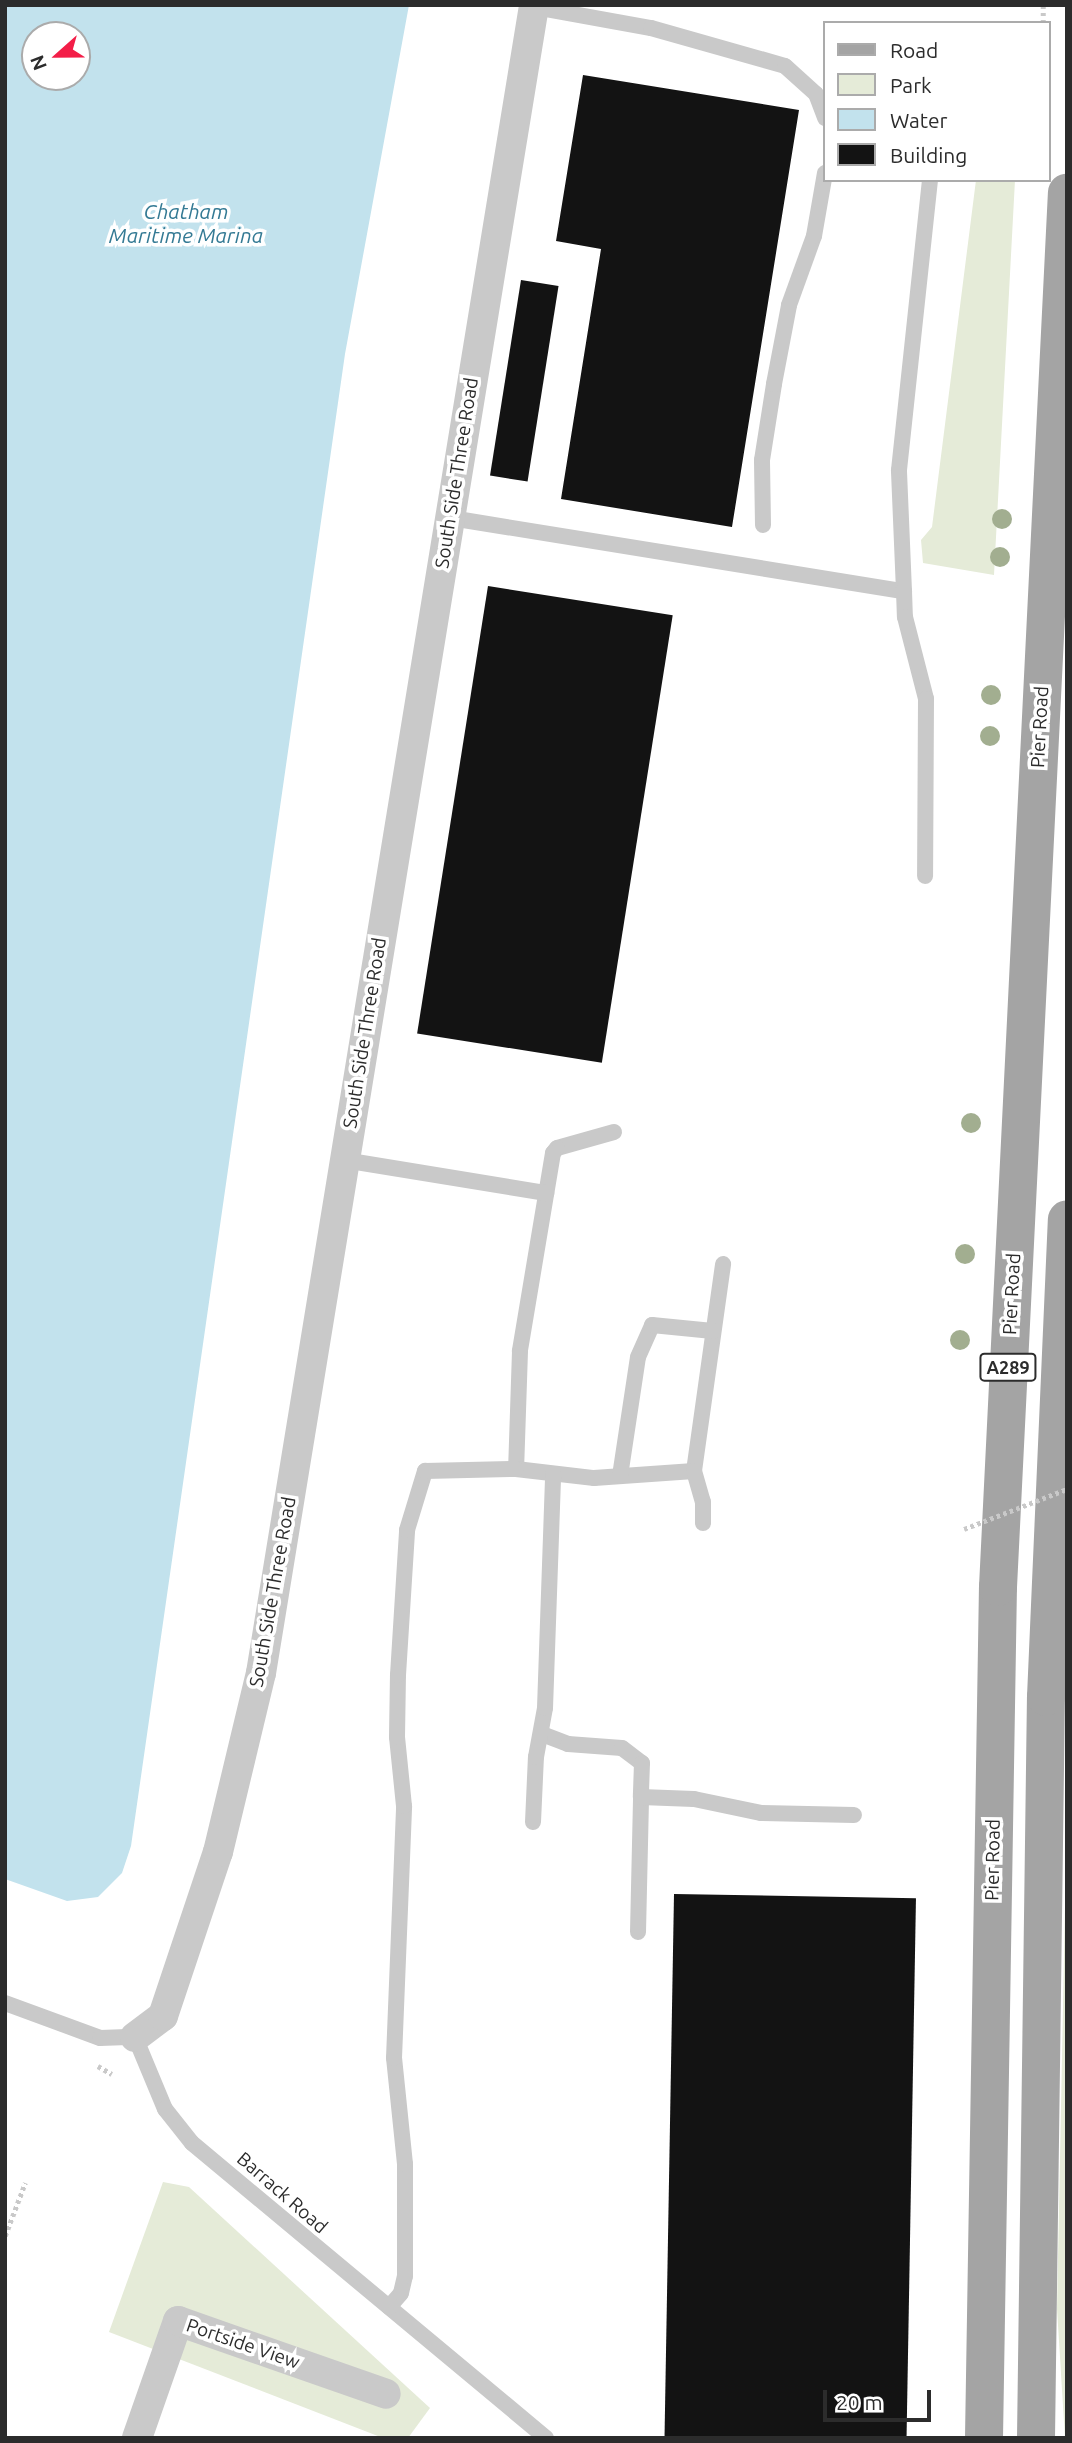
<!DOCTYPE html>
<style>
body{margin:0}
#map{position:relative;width:1072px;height:2443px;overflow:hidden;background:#fff;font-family:Ubuntu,sans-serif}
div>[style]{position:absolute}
.green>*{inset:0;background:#e5ebd8}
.water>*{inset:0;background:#c2e2ed}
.building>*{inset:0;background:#131313;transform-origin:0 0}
.path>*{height:4.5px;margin-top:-2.25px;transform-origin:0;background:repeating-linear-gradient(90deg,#c9c9c9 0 3.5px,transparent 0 7px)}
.service>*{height:16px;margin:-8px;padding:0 8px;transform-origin:8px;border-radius:8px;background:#c9c9c9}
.minor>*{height:30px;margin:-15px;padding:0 15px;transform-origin:15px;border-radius:15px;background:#c9c9c9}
.primary>*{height:38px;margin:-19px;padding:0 19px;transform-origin:19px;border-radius:19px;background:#a4a4a4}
.path-bridge>*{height:4.5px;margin-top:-2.25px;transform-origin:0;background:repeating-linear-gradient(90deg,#c9c9c9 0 3.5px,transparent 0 7px)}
.trees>*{width:20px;height:20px;margin:-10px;border-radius:50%;background:#a2ae90}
span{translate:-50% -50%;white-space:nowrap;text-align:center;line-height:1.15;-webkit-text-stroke:7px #fff;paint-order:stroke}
.shield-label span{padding:2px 5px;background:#fff;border:2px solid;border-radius:5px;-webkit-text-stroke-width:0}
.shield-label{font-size:18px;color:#2c2c2c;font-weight:700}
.street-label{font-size:19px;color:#2c2c2c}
.water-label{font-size:21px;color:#347a94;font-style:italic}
.frame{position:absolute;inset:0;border:7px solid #2c2c2c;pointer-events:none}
.legend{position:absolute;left:823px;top:21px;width:228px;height:161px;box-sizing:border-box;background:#fff;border:2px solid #ababab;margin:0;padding:9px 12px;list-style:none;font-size:21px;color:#2c2c2c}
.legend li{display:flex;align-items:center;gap:14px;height:35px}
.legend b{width:35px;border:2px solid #ababab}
.north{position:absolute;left:21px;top:21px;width:70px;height:70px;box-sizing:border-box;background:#fff;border:2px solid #ababab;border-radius:50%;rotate:249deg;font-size:19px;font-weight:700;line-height:28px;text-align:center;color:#2c2c2c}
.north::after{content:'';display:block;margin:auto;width:24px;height:32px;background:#f31e48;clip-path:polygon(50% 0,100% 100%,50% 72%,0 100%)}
.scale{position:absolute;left:823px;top:2390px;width:108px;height:32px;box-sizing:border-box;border:4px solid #2c2c2c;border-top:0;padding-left:9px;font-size:21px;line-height:24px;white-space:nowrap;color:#2c2c2c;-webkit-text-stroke:5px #fff;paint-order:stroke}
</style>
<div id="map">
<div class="green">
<i style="clip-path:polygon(976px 180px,1015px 180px,994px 575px,923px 563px,921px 540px,932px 527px)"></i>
<i style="clip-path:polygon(1067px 1805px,1067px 2438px,1065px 2438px,1057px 2309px)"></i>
<i style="clip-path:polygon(163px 2182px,189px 2187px,430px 2408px,408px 2438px,383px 2438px,109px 2332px)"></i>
</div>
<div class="water">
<i style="clip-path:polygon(evenodd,5px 5px,409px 5px,345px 354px,131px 1846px,122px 1873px,98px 1897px,67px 1901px,5px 1879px,5px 5px,35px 35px,77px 35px,77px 77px,35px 77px,35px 35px)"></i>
</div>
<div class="building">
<i style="clip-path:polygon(583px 75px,799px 110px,732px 527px,561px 499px,601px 249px,556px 241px)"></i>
<i style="left:521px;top:280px;width:38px;height:198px;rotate:9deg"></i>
<i style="left:488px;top:586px;width:187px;height:453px;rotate:9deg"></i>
<i style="left:674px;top:1894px;width:242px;height:544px;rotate:1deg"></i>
</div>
<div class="path">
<i style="left:1043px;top:23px;width:18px;rotate:-90deg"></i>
<i style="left:98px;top:2066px;width:16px;rotate:30deg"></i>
<i style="left:5px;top:2236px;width:57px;rotate:-69.3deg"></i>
</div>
<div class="service">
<i style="left:534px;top:7px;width:119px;rotate:10.2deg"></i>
<i style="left:651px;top:28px;width:139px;rotate:15.8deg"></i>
<i style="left:785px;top:66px;width:42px;rotate:42.1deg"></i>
<i style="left:816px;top:94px;width:26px;rotate:69deg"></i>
<i style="left:451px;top:518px;width:459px;rotate:9.2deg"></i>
<i style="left:904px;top:591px;width:121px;rotate:-92.4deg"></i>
<i style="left:899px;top:470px;width:292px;rotate:-83.9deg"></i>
<i style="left:763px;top:525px;width:65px;rotate:-90.9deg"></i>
<i style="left:762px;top:460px;width:77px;rotate:-81deg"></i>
<i style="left:774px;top:384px;width:80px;rotate:-79.2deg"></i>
<i style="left:789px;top:305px;width:73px;rotate:-70.1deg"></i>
<i style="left:814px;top:236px;width:64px;rotate:-80.1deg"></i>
<i style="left:904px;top:591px;width:26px;rotate:88deg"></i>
<i style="left:905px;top:617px;width:85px;rotate:75.6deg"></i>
<i style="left:926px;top:699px;width:177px;rotate:90.3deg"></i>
<i style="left:614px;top:1132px;width:59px;rotate:164.3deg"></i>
<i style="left:557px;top:1148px;width:6px;rotate:129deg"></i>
<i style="left:553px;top:1153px;width:201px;rotate:99.5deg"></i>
<i style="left:520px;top:1351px;width:118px;rotate:91.9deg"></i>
<i style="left:516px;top:1469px;width:79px;rotate:6.6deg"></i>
<i style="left:594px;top:1478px;width:100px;rotate:-4deg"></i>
<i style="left:694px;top:1471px;width:209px;rotate:-82deg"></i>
<i style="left:344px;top:1160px;width:205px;rotate:9.3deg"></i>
<i style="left:694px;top:1471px;width:32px;rotate:74deg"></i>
<i style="left:703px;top:1502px;width:21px;rotate:90deg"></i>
<i style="left:620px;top:1476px;width:120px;rotate:-81.4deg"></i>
<i style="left:638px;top:1357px;width:35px;rotate:-66deg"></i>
<i style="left:652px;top:1325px;width:61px;rotate:5.6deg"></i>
<i style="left:542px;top:1734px;width:28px;rotate:21deg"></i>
<i style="left:568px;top:1744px;width:54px;rotate:4.2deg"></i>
<i style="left:622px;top:1748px;width:25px;rotate:37deg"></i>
<i style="left:642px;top:1763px;width:34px;rotate:92deg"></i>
<i style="left:533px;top:1822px;width:65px;rotate:-87.4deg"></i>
<i style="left:536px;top:1757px;width:50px;rotate:-79.6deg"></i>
<i style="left:545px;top:1708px;width:234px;rotate:-88deg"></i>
<i style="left:638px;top:1932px;width:135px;rotate:-88.7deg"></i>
<i style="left:641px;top:1797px;width:53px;rotate:2.2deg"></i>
<i style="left:694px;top:1799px;width:68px;rotate:11.8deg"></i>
<i style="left:761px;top:1813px;width:93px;rotate:1.2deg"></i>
<i style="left:5px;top:2003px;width:101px;rotate:20.2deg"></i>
<i style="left:100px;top:2038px;width:35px;rotate:-2deg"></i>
<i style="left:135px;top:2037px;width:78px;rotate:67.4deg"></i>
<i style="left:165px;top:2109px;width:43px;rotate:51.5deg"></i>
<i style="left:192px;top:2143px;width:461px;rotate:39.8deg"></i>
<i style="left:389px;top:2307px;width:18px;rotate:-49deg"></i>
<i style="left:401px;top:2293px;width:17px;rotate:-77deg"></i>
<i style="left:405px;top:2276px;width:112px;rotate:-90deg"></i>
<i style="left:405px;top:2164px;width:107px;rotate:-95.9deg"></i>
<i style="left:394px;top:2058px;width:252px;rotate:-87.7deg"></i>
<i style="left:404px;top:1806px;width:69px;rotate:-95.8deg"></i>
<i style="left:397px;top:1737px;width:62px;rotate:-89.1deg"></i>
<i style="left:398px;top:1675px;width:145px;rotate:-86.4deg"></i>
<i style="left:407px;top:1530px;width:62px;rotate:-73deg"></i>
<i style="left:425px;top:1471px;width:91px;rotate:-1.3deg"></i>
</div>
<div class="minor">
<i style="left:135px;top:2037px;width:35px;rotate:-37deg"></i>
<i style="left:163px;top:2016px;width:173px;rotate:-71.5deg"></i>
<i style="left:218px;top:1852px;width:184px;rotate:-76.5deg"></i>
<i style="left:261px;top:1673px;width:1690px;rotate:-80.7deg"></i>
<i style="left:137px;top:2438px;width:124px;rotate:-70.7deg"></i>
<i style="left:178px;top:2321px;width:220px;rotate:19.3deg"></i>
</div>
<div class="primary">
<i style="left:984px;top:2438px;width:851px;rotate:-89.06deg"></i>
<i style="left:998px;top:1587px;width:1396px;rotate:-87.17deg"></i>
<i style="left:1036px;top:2438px;width:741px;rotate:-89.23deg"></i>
<i style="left:1046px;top:1697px;width:478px;rotate:-87.5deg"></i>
</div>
<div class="path-bridge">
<i style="left:964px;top:1529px;width:110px;rotate:-21.2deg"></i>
</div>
<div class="trees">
<i style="left:1002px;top:519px"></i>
<i style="left:1000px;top:557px"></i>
<i style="left:991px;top:695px"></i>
<i style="left:990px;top:736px"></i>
<i style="left:971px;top:1123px"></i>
<i style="left:965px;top:1254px"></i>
<i style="left:960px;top:1340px"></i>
</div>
<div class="shield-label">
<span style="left:1008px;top:1367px">A289</span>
</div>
<div class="street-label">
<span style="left:457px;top:473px;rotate:-81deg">South Side Three Road</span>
<span style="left:1040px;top:727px;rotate:-87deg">Pier Road</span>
<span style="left:365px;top:1033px;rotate:-81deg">South Side Three Road</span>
<span style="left:1012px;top:1294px;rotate:-87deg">Pier Road</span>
<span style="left:273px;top:1592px;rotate:-80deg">South Side Three Road</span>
<span style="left:993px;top:1860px;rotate:-89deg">Pier Road</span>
<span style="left:282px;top:2193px;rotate:41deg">Barrack Road</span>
<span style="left:243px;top:2344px;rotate:19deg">Portside View</span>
</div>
<div class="water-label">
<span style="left:186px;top:223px">Chatham<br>Maritime Marina</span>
</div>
<div class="frame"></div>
<ul class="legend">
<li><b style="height:9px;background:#a4a4a4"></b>Road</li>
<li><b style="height:19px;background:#e5ebd8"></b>Park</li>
<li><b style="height:19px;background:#c2e2ed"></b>Water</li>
<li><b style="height:19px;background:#131313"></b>Building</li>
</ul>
<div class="north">N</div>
<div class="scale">20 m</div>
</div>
